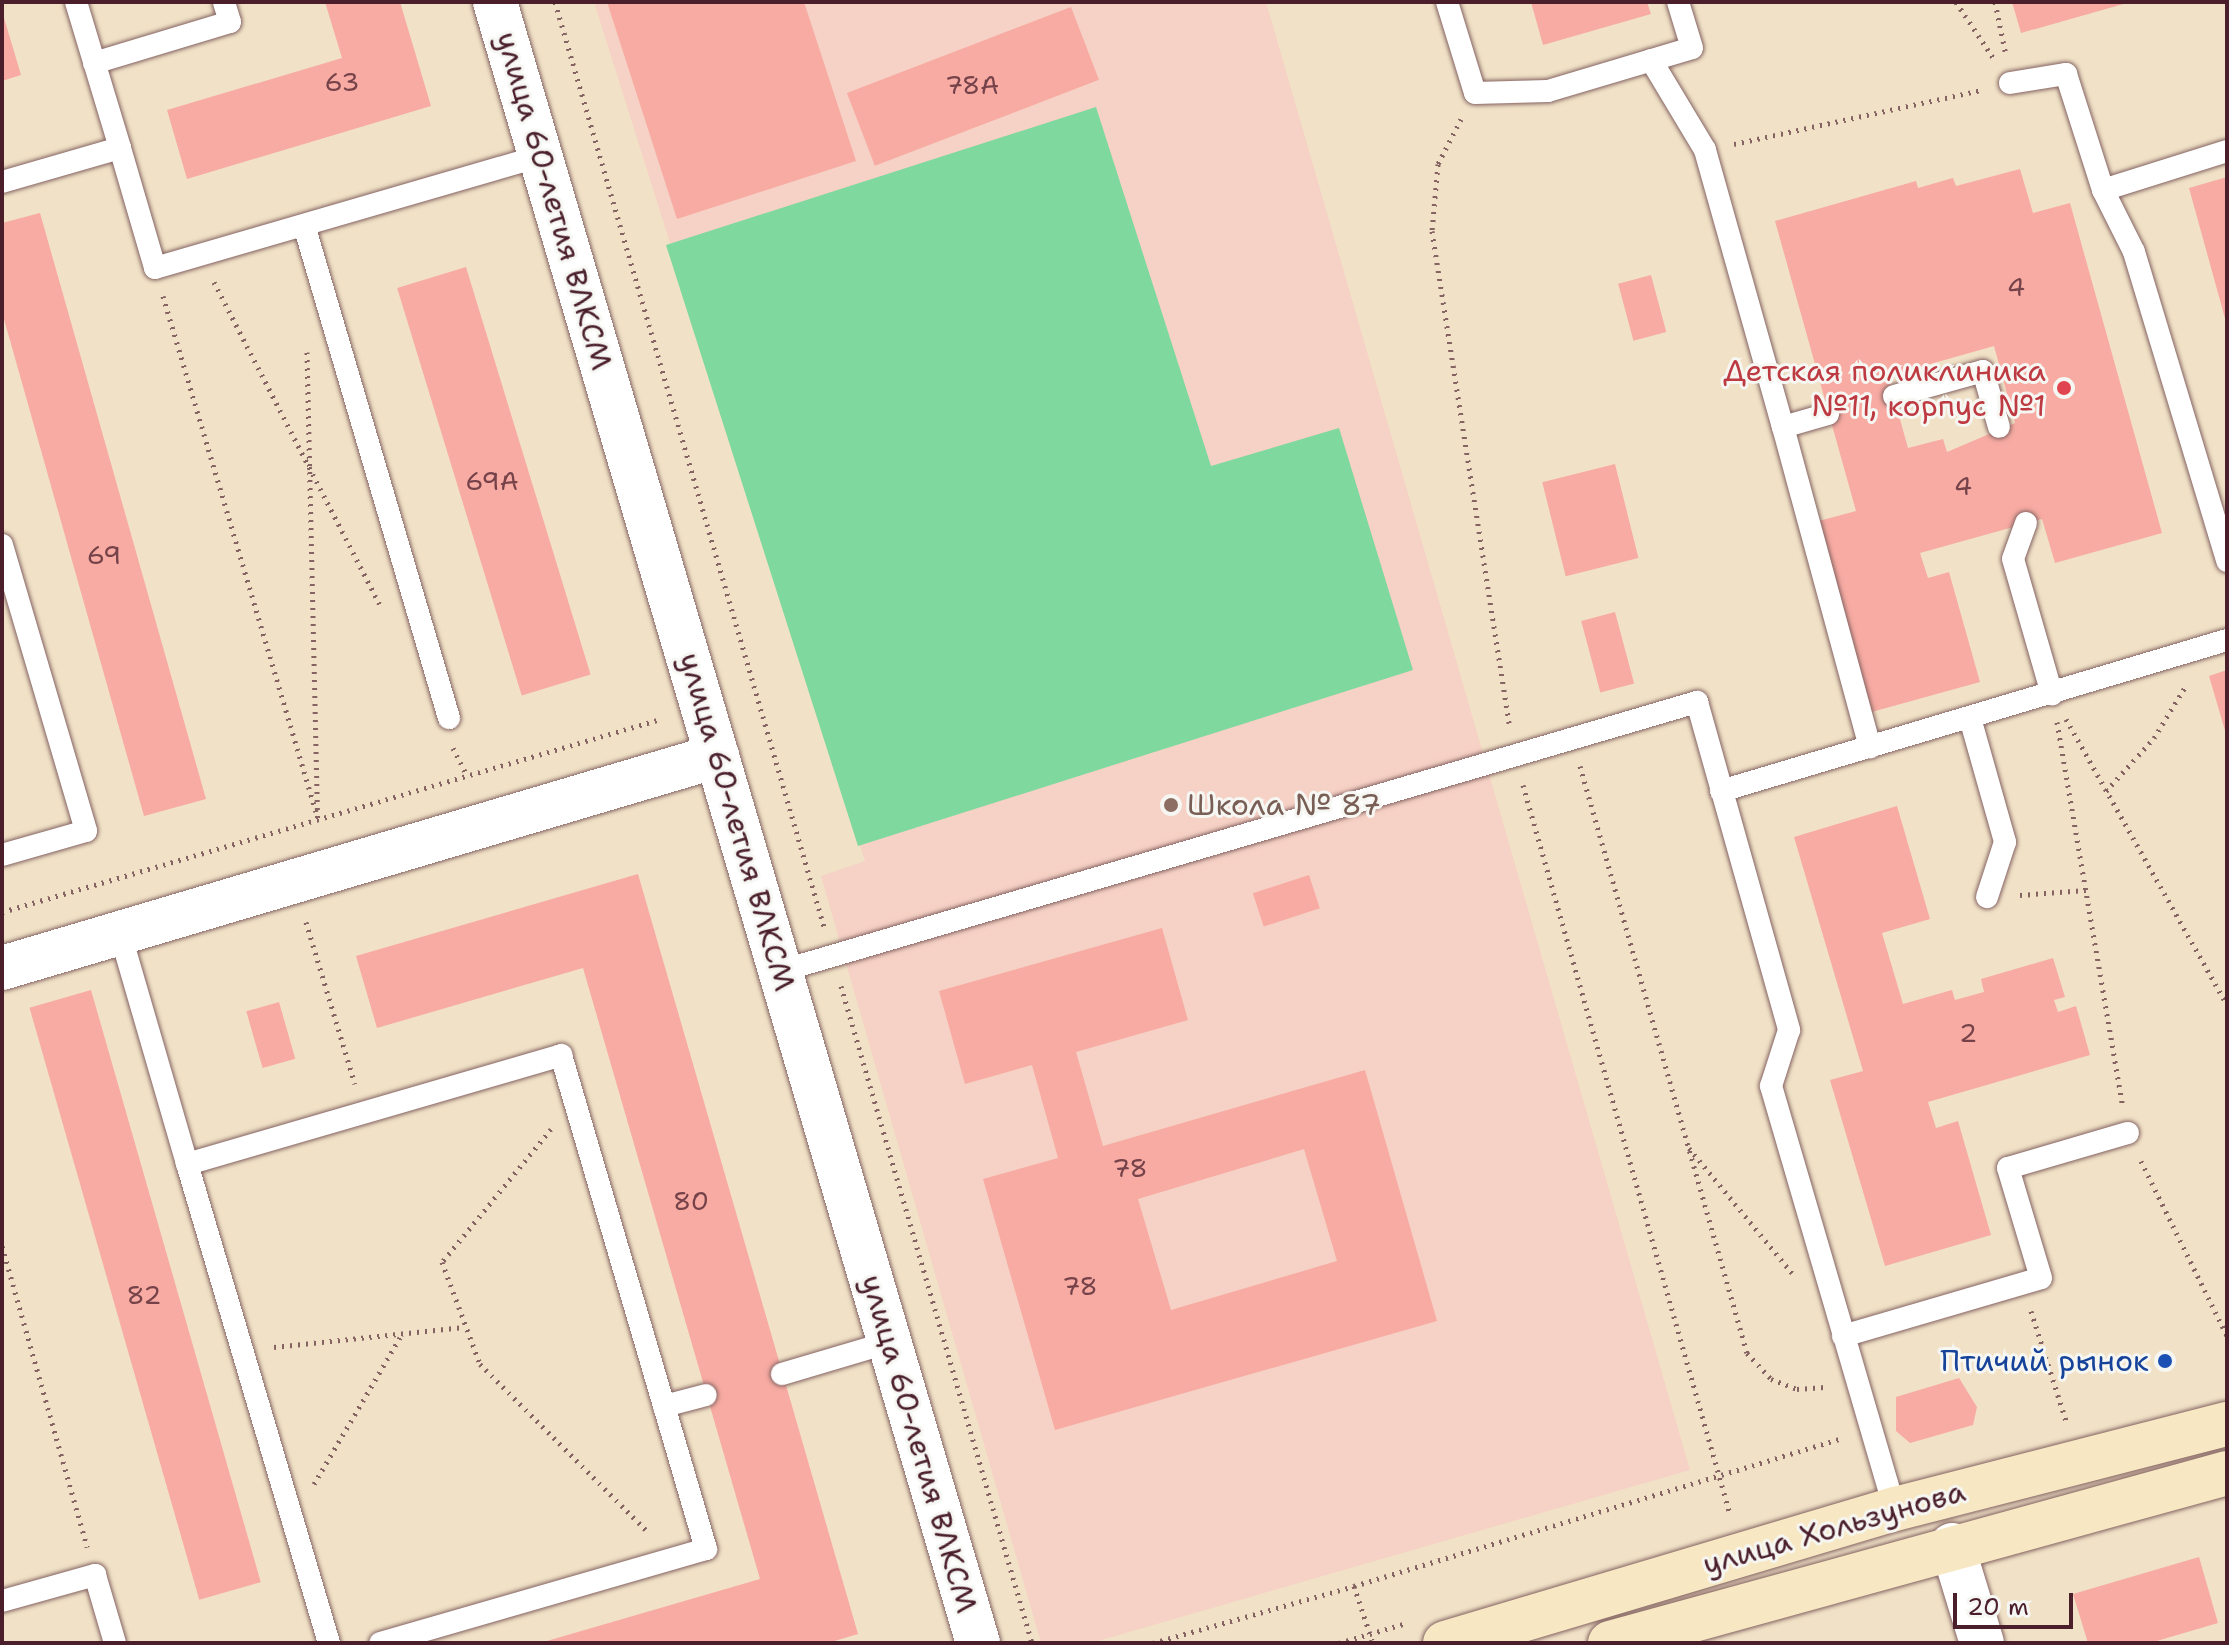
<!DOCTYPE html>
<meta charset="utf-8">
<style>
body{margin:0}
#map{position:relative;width:2229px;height:1645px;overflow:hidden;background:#f1e2c7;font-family:"Shantell Sans",sans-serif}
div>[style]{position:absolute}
.built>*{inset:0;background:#f6d1c5}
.green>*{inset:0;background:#7fd89d}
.building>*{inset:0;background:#f7aba2;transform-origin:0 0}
.path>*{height:5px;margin-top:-2.5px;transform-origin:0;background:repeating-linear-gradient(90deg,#846362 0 2px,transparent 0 8px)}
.roads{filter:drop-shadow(0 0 2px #846362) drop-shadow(0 0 2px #846362)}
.service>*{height:22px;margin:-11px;padding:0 11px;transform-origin:11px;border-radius:11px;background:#fff}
.minor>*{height:44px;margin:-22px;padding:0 22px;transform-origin:22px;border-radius:22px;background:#fff}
.tertiary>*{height:44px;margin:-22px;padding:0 22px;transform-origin:22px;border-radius:22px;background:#fff}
.secondary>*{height:44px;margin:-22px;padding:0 22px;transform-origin:22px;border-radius:22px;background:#f7e8c3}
.dots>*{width:22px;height:22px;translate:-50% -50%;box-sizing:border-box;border:4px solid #f6f6f2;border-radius:50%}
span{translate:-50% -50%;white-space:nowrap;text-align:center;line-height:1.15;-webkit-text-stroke:6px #f6f6f2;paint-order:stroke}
.number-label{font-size:26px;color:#754249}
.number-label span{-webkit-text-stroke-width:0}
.street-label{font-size:30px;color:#4a1f2b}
.health-label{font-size:30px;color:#be3a42}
.right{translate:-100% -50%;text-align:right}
.education-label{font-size:30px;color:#785e54}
.left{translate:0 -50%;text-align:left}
.transit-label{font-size:30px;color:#164399}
.frame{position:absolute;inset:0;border:4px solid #4a1f2b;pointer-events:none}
.scale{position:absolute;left:1953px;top:1593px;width:120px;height:36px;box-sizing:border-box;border:4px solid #4a1f2b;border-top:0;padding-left:10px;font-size:24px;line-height:28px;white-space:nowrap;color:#4a1f2b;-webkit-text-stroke:6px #f6f6f2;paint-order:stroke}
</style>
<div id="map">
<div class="built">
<i style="clip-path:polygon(594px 2px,1266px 2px,1690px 1470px,1091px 1643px,1041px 1643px,821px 876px,865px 861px)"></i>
</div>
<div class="green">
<i style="clip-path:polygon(1096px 107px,1211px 466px,1339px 428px,1413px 670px,858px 846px,666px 245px)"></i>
</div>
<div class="building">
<i style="clip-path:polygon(325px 2px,400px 2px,431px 106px,187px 179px,167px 110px,342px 58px)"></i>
<i style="clip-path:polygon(607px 2px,804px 2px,856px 161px,677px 219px)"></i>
<i style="clip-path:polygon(1531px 2px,1647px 2px,1651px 14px,1543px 45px)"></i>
<i style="clip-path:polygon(2012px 2px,2126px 2px,2127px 3px,2021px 33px)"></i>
<i style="left:1071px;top:7px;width:78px;height:240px;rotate:69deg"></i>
<i style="clip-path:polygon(2px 11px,21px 75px,2px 81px)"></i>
<i style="clip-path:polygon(evenodd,2020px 169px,2033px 213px,2070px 203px,2162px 533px,2055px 563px,2042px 519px,1920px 553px,1928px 578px,1949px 572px,1980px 682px,1868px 713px,1815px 522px,1856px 511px,1775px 221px,1916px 181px,1918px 188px,1953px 178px,1956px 186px,2020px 169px,1994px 346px,2015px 423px,1947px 452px,1943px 439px,1908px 448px,1888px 376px,1994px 346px)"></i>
<i style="clip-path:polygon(2227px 177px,2227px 322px,2226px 322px,2189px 188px)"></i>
<i style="clip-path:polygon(40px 213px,206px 799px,144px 816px,2px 312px,2px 223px)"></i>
<i style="left:466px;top:267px;width:426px;height:72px;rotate:73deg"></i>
<i style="left:1651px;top:275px;width:59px;height:34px;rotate:75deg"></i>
<i style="left:1615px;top:464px;width:97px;height:75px;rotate:76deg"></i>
<i style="left:1615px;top:612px;width:74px;height:35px;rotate:75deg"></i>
<i style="clip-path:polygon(2227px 670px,2227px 733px,2226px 734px,2209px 676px)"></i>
<i style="clip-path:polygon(1897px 806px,1930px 919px,1882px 933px,1903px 1004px,1952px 990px,1955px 1000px,1984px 992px,1981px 979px,2053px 958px,2065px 997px,2054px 1000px,2058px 1012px,2076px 1006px,2090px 1055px,1928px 1102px,1936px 1128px,1958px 1121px,1991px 1235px,1885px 1266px,1830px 1080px,1863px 1071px,1794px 837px)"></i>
<i style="clip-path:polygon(638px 874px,858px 1634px,828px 1643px,540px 1643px,760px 1579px,583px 968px,377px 1028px,356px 956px)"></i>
<i style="left:1309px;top:875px;width:35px;height:59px;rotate:72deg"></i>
<i style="clip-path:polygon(evenodd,1162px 928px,1188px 1020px,1076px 1052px,1103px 1146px,1365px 1070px,1437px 1321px,1055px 1430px,983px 1179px,1058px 1158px,1032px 1065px,965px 1084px,939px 991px,1162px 928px,1304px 1149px,1337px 1261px,1171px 1310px,1138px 1199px,1304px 1149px)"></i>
<i style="left:91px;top:990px;width:616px;height:64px;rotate:74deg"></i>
<i style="left:279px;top:1002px;width:59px;height:34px;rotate:74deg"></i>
<i style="clip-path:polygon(1959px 1378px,1977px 1407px,1973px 1425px,1910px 1443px,1896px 1431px,1896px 1397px)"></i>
<i style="clip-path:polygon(2199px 1557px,2218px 1623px,2150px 1643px,2088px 1643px,2073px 1594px)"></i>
</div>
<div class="path">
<i style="left:555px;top:2px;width:963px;rotate:73.78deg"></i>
<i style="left:1956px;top:2px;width:69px;rotate:56.3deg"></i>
<i style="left:1995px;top:2px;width:54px;rotate:78.3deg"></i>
<i style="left:1461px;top:119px;width:51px;rotate:117.1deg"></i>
<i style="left:1438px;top:164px;width:67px;rotate:95.1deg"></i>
<i style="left:1432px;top:231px;width:500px;rotate:81.1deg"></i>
<i style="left:1734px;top:144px;width:254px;rotate:-12.3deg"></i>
<i style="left:214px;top:282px;width:365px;rotate:62.8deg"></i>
<i style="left:163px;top:296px;width:538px;rotate:73.48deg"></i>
<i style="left:307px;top:352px;width:467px;rotate:88.7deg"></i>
<i style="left:2066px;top:719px;width:328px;rotate:60.6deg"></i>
<i style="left:2057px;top:722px;width:387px;rotate:80.3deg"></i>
<i style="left:453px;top:748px;width:30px;rotate:63deg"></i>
<i style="left:1580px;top:766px;width:610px;rotate:74.12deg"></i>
<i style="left:1747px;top:1353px;width:35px;rotate:47deg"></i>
<i style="left:1771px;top:1379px;width:28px;rotate:21deg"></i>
<i style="left:1797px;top:1389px;width:32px;rotate:-4deg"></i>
<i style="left:1523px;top:785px;width:758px;rotate:74.15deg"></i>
<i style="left:2106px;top:791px;width:72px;rotate:-47.8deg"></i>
<i style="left:2154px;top:738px;width:63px;rotate:-58.6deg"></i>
<i style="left:2020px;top:895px;width:66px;rotate:-4.3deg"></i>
<i style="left:2px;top:912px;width:687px;rotate:-16.32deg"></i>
<i style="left:306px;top:922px;width:169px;rotate:73.2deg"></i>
<i style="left:841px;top:986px;width:684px;rotate:73.79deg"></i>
<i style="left:551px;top:1129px;width:172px;rotate:129.3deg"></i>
<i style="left:442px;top:1262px;width:109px;rotate:69.6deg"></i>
<i style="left:480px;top:1364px;width:238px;rotate:45deg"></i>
<i style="left:1689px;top:1148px;width:162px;rotate:50.5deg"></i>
<i style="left:2141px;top:1161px;width:195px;rotate:63.8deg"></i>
<i style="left:2px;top:1246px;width:313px;rotate:74.2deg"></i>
<i style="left:2031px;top:1311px;width:119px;rotate:72.3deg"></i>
<i style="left:274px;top:1347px;width:191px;rotate:-6deg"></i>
<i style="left:314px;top:1484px;width:174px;rotate:-59.6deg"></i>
<i style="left:1354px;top:1586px;width:511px;rotate:-16.84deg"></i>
<i style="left:1153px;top:1643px;width:209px;rotate:-15.8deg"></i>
<i style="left:1354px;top:1586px;width:57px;rotate:71.6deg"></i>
<i style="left:1339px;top:1643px;width:71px;rotate:-16.4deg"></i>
</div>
<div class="roads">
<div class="service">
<i style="left:76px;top:2px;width:152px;rotate:73.2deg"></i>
<i style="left:1447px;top:2px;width:95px;rotate:72.9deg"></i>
<i style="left:1475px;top:93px;width:73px;rotate:-1.6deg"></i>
<i style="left:1548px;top:91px;width:150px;rotate:-16.6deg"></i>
<i style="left:1692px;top:48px;width:48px;rotate:-106.9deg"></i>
<i style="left:1651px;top:60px;width:105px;rotate:59deg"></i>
<i style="left:1705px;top:150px;width:288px;rotate:74.3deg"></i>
<i style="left:1783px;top:427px;width:47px;rotate:-16.1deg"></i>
<i style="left:94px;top:63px;width:142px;rotate:-16.8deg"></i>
<i style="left:230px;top:22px;width:21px;rotate:-107deg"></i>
<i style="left:2010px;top:83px;width:57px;rotate:-9.1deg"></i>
<i style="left:2066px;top:74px;width:122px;rotate:72.3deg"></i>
<i style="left:2103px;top:190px;width:69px;rotate:63.4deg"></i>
<i style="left:2134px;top:252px;width:323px;rotate:73.2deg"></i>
<i style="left:2px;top:182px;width:123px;rotate:-16.1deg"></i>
<i style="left:120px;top:148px;width:125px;rotate:73.7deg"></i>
<i style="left:155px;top:268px;width:401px;rotate:-16.2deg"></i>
<i style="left:2103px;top:190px;width:130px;rotate:-17.5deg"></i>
<i style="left:304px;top:225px;width:514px;rotate:73.61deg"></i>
<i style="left:1894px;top:396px;width:92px;rotate:-15.7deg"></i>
<i style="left:1983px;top:371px;width:58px;rotate:74.1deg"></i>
<i style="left:1783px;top:427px;width:332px;rotate:74.8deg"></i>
<i style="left:2026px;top:523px;width:38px;rotate:110deg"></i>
<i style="left:2013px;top:559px;width:141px;rotate:73.9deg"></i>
<i style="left:2px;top:545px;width:298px;rotate:73.6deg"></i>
<i style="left:86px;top:831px;width:87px;rotate:164.1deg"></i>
<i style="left:1970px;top:718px;width:129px;rotate:74.2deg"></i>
<i style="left:2005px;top:842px;width:58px;rotate:108.1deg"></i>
<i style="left:1721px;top:791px;width:528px;rotate:-16.62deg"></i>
<i style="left:120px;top:933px;width:241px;rotate:73.8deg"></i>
<i style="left:781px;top:971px;width:955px;rotate:-16.37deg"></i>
<i style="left:1697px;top:702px;width:341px;rotate:74.3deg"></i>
<i style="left:1789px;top:1030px;width:59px;rotate:107.8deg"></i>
<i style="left:1771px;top:1086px;width:441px;rotate:73.7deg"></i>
<i style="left:1843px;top:1336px;width:206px;rotate:-16.3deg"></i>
<i style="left:2041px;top:1278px;width:115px;rotate:-106.7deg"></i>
<i style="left:2008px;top:1168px;width:125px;rotate:-16.3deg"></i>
<i style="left:782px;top:1374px;width:113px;rotate:-16.5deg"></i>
<i style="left:664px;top:1406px;width:43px;rotate:-14.7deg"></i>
<i style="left:2px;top:1601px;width:97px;rotate:-15.6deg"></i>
<i style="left:95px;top:1575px;width:71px;rotate:73.6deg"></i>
<i style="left:329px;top:1643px;width:500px;rotate:-106.5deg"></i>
<i style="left:187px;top:1164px;width:390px;rotate:-16.2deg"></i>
<i style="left:561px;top:1055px;width:515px;rotate:73.64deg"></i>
<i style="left:706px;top:1549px;width:339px;rotate:163.9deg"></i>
</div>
<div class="minor">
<i style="left:2px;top:968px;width:746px;rotate:-16.52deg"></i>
<i style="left:1952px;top:1545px;width:102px;rotate:73deg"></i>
</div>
<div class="tertiary">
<i style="left:495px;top:2px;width:1711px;rotate:73.6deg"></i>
</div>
<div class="secondary">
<i style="left:1445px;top:1643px;width:470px;rotate:-16.6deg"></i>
<i style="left:1895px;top:1509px;width:343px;rotate:-14.4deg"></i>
<i style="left:1610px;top:1643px;width:640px;rotate:-15.4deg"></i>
</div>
</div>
<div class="dots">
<i style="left:2064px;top:388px;background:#e0444e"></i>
<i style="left:1171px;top:805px;background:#8d6e63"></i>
<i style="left:2165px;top:1361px;background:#1a4fb4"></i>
</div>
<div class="number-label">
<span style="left:342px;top:82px">63</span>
<span style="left:972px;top:85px">78А</span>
<span style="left:2016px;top:287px">4</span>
<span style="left:492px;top:481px">69А</span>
<span style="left:1963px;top:486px">4</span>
<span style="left:104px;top:555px">69</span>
<span style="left:1968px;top:1033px">2</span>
<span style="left:1130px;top:1168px">78</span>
<span style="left:691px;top:1201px">80</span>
<span style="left:1080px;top:1286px">78</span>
<span style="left:144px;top:1295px">82</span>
</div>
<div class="street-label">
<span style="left:554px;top:201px;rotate:74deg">улица 60-летия ВЛКСМ</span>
<span style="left:737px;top:822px;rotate:74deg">улица 60-летия ВЛКСМ</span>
<span style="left:919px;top:1444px;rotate:74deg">улица 60-летия ВЛКСМ</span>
<span style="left:1834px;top:1528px;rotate:-16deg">улица Хользунова</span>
</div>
<div class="health-label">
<span class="right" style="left:2046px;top:388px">Детская поликлиника<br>№11, корпус №1</span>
</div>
<div class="education-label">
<span class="left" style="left:1187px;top:805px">Школа № 87</span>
</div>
<div class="transit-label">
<span class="right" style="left:2149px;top:1361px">Птичий рынок</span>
</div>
<div class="frame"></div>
<div class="scale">20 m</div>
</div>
